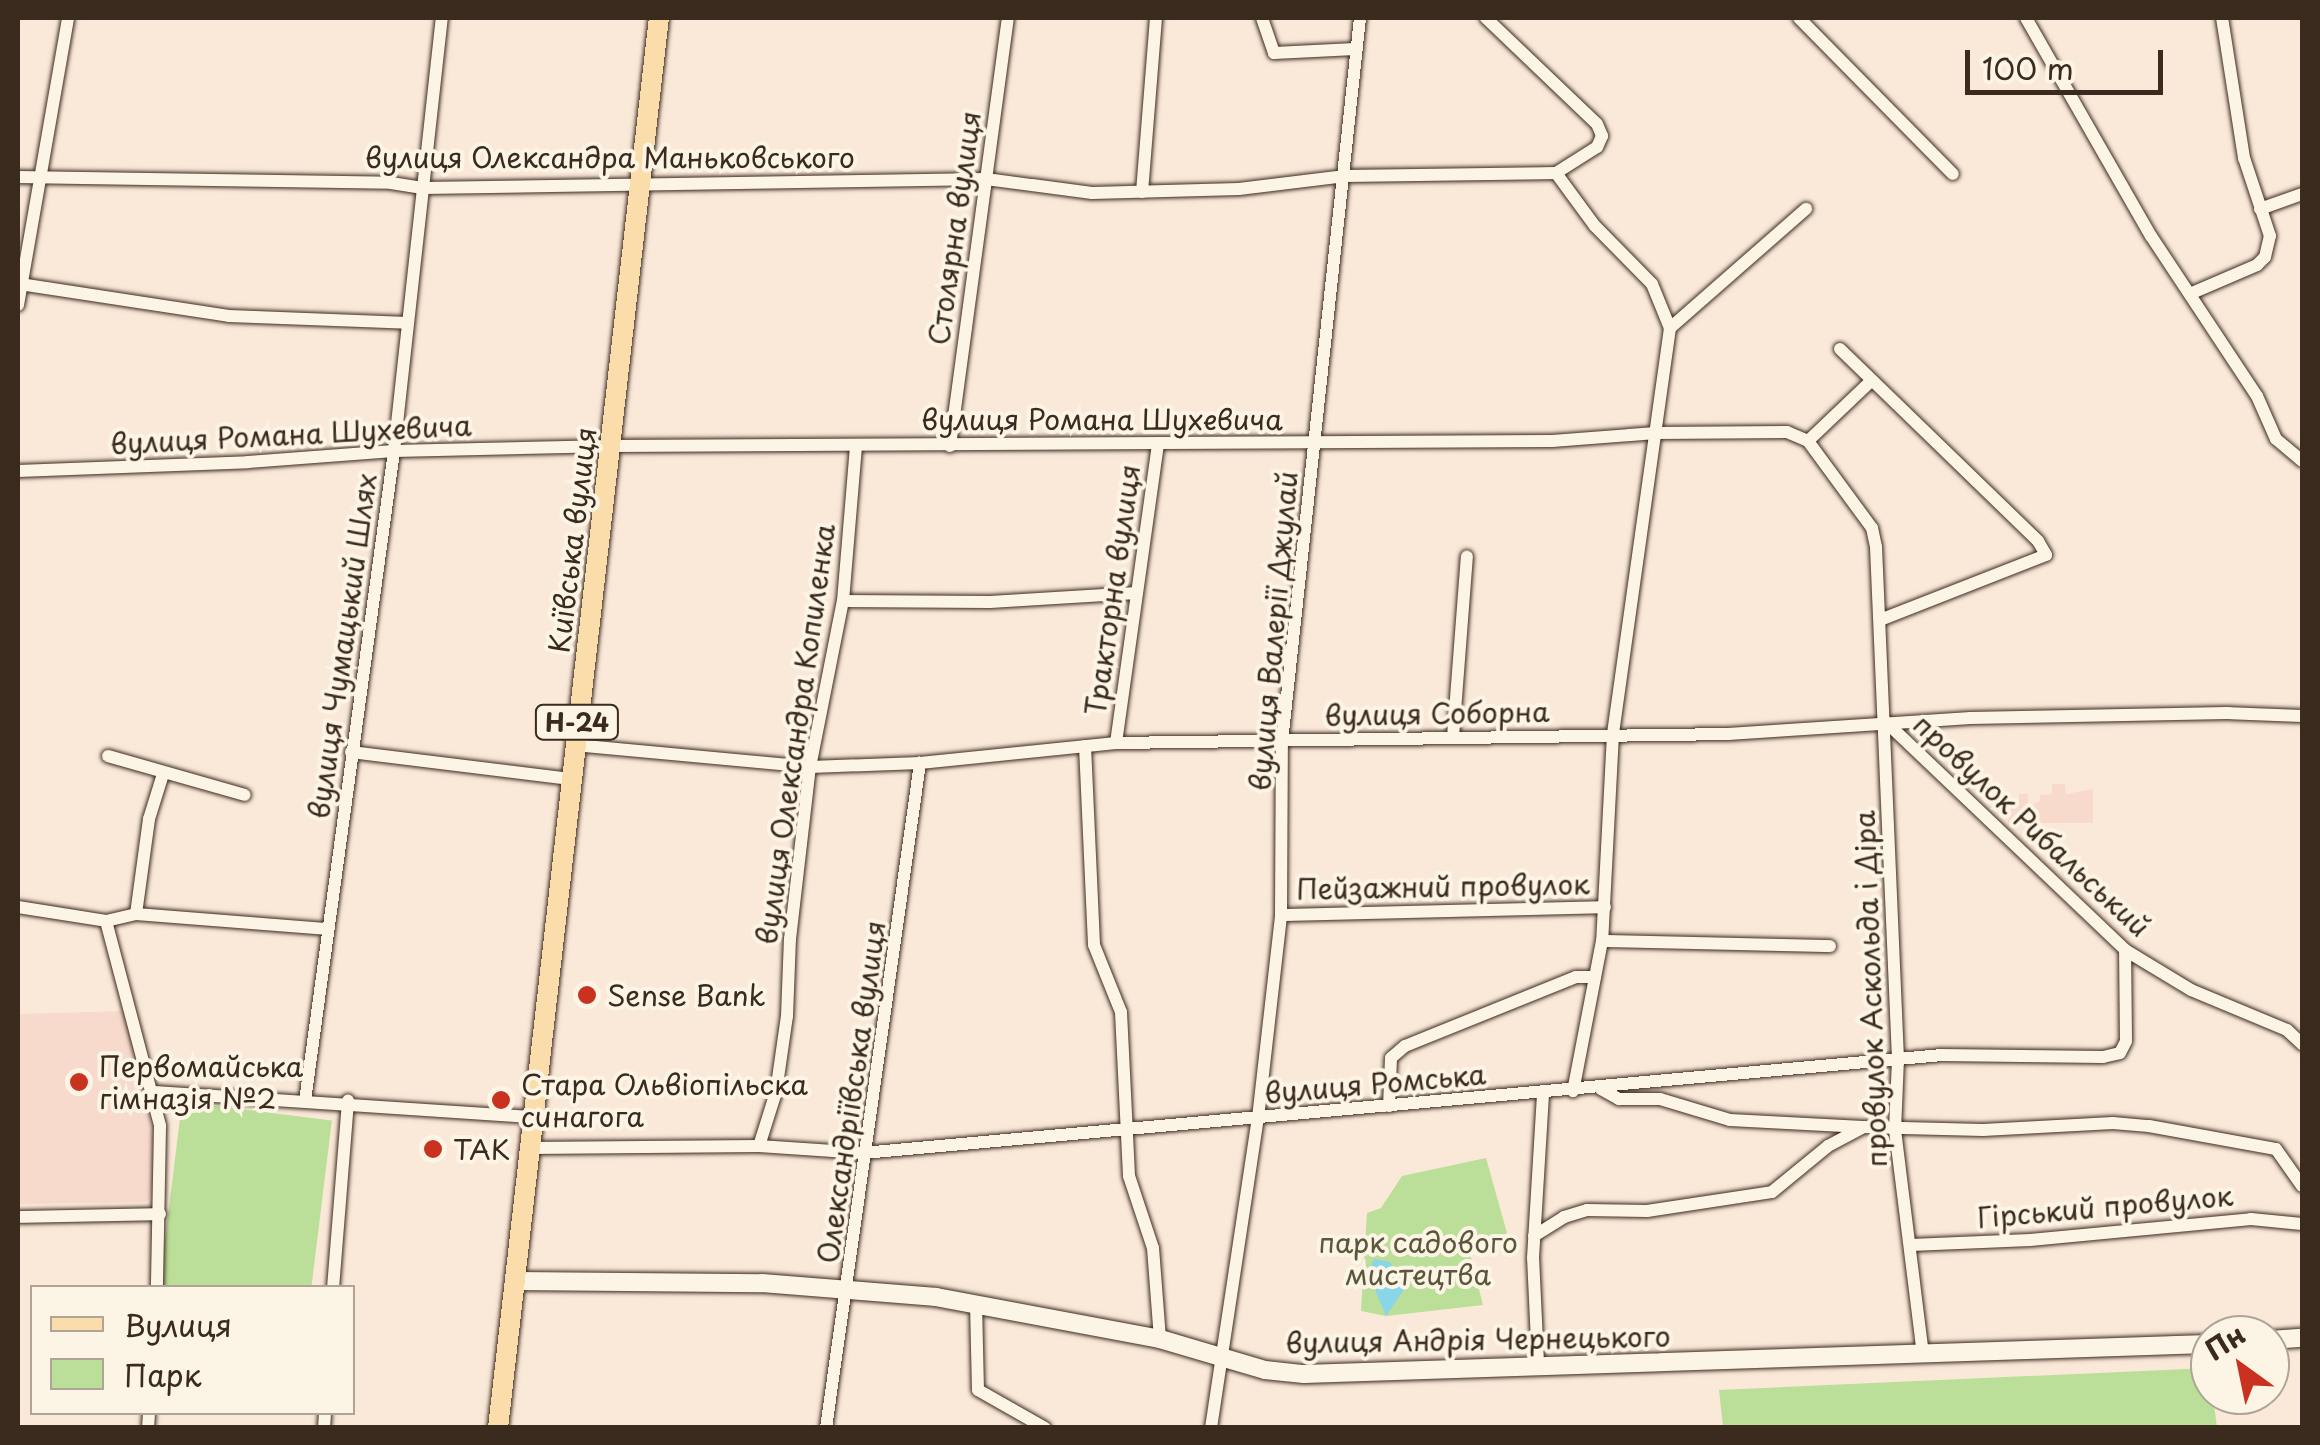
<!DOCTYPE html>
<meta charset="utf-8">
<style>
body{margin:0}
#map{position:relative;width:2320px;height:1445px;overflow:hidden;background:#fae9d9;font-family:"Playpen Sans",sans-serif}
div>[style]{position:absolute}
.built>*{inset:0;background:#f7dacb}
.green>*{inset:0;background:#bbde98;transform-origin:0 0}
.water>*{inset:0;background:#89d6e9}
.roads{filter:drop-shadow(0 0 2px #3b2a1e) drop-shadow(0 0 2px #3b2a1e)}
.street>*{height:12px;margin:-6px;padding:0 6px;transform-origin:6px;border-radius:6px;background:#fcf5e5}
.secondary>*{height:18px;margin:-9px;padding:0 9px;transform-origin:9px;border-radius:9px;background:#fcf5e5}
.primary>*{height:20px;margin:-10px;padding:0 10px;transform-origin:10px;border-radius:10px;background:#faddab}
.dots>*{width:28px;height:28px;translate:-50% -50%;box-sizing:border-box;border:5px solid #fcf5e5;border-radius:50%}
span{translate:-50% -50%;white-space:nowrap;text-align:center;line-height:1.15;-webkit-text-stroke:8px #fcf5e5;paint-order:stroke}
.shield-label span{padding:2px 8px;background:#fcf5e5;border:2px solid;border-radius:8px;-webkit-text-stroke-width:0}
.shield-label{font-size:25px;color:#3b2a1e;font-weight:700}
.street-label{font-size:28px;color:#3b2a1e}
.poi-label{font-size:28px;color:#3b2a1e}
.left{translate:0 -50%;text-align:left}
.park-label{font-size:28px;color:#5b573c}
.frame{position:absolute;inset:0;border:20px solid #3b2a1e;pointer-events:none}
.legend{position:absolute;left:30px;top:1285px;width:325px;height:130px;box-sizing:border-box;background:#fcf5e5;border:2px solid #afa495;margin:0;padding:12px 18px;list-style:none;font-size:30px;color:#3b2a1e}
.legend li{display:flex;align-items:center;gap:20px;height:50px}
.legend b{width:50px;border:2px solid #afa495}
.north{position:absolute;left:2190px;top:1315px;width:100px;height:100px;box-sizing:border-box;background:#fcf5e5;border:2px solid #afa495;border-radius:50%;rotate:327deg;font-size:28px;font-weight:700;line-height:40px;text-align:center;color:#3b2a1e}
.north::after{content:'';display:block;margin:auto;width:35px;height:45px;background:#c8321e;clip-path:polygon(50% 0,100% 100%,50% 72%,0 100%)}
.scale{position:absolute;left:1965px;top:50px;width:198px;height:45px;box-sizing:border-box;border:5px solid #3b2a1e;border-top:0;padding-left:12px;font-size:30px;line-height:35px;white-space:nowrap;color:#3b2a1e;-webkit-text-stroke:8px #fcf5e5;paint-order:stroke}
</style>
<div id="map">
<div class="built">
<i style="clip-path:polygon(2052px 784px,2065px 784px,2066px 794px,2093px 789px,2093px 823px,2008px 823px,2007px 807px,2019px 806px,2019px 794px,2028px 794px,2028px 804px,2033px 804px,2040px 801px,2040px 795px,2052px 794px)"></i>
<i style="clip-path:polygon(126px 1011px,156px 1150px,150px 1198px,145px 1202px,18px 1204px,18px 1014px)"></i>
</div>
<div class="green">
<i style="left:182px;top:1102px;width:151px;height:185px;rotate:7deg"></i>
<i style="clip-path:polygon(1486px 1158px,1507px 1233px,1469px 1250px,1483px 1305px,1386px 1316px,1361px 1311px,1367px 1213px,1381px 1208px,1402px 1176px)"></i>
<i style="clip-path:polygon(2209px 1368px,2217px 1427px,1723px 1427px,1719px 1390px)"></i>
</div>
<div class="water">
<i style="clip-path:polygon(1374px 1259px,1390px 1262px,1405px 1288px,1386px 1316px,1368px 1273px)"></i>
</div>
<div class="roads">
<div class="street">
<i style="left:1262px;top:18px;width:37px;rotate:71deg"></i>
<i style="left:1274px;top:53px;width:81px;rotate:-2.8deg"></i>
<i style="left:1486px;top:18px;width:153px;rotate:43.7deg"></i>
<i style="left:1597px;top:124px;width:13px;rotate:67deg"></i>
<i style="left:1602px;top:136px;width:12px;rotate:114deg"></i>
<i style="left:1597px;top:147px;width:49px;rotate:147.6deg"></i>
<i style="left:1799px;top:18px;width:219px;rotate:45.4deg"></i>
<i style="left:2026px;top:18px;width:251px;rotate:60.2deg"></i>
<i style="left:2151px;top:236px;width:192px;rotate:56.5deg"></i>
<i style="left:2257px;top:396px;width:47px;rotate:66.2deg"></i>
<i style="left:2276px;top:439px;width:34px;rotate:40deg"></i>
<i style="left:1556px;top:173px;width:66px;rotate:53.7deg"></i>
<i style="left:1595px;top:226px;width:81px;rotate:45.5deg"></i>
<i style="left:1652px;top:284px;width:48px;rotate:67.8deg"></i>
<i style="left:1670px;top:328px;width:410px;rotate:98deg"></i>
<i style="left:1613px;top:734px;width:207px;rotate:93deg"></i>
<i style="left:1602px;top:941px;width:153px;rotate:100.9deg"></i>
<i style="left:18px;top:177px;width:373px;rotate:0.9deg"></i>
<i style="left:391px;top:183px;width:32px;rotate:9deg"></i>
<i style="left:423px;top:188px;width:563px;rotate:-0.92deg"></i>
<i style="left:986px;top:179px;width:107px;rotate:7.5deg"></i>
<i style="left:1092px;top:193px;width:147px;rotate:-1.6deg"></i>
<i style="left:1239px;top:189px;width:107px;rotate:-7deg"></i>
<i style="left:1345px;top:176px;width:211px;rotate:-0.8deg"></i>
<i style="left:1142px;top:192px;width:175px;rotate:-85.4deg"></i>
<i style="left:2260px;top:209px;width:45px;rotate:-19.7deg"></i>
<i style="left:20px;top:284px;width:211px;rotate:8.7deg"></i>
<i style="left:229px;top:316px;width:179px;rotate:2.2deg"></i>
<i style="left:2192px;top:293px;width:71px;rotate:-23.3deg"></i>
<i style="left:2257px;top:265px;width:11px;rotate:-45deg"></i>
<i style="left:2265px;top:257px;width:22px;rotate:-77deg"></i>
<i style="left:2270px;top:236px;width:82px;rotate:-108.4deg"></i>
<i style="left:2244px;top:158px;width:142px;rotate:-98.9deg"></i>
<i style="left:18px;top:305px;width:291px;rotate:-80.1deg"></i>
<i style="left:1670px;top:328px;width:181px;rotate:-41.2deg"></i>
<i style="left:1840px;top:349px;width:276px;rotate:44.1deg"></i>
<i style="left:2038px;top:541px;width:16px;rotate:60deg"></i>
<i style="left:2046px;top:555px;width:178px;rotate:158.6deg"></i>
<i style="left:1808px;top:441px;width:87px;rotate:-43.6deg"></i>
<i style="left:950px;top:446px;width:432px;rotate:-82.3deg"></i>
<i style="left:18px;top:471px;width:230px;rotate:-2.2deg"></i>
<i style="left:248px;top:462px;width:146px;rotate:-4.3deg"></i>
<i style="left:394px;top:451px;width:218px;rotate:-1.3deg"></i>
<i style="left:612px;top:446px;width:940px;rotate:-0.3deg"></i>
<i style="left:1552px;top:441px;width:104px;rotate:-4.4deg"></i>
<i style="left:1656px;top:433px;width:131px;rotate:-0.4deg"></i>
<i style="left:1787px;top:432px;width:23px;rotate:23deg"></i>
<i style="left:1808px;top:441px;width:108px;rotate:53.7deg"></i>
<i style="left:1872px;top:528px;width:19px;rotate:78deg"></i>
<i style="left:1876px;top:547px;width:512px;rotate:87.54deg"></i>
<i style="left:1898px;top:1059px;width:71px;rotate:92.4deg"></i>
<i style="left:1895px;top:1130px;width:227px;rotate:82.9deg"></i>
<i style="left:843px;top:601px;width:147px;rotate:0.4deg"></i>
<i style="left:990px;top:602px;width:147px;rotate:-3.5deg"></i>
<i style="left:1887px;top:723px;width:329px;rotate:43.6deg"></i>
<i style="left:2125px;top:950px;width:77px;rotate:31.2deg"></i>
<i style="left:2191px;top:990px;width:104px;rotate:22.6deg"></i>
<i style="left:2287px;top:1030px;width:21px;rotate:43deg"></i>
<i style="left:1453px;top:737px;width:181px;rotate:-85.6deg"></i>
<i style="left:1116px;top:743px;width:302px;rotate:-82deg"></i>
<i style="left:574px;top:745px;width:237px;rotate:5.3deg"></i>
<i style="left:810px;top:767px;width:110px;rotate:-2.1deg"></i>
<i style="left:920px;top:763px;width:197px;rotate:-5.8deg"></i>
<i style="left:1116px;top:743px;width:612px;rotate:-0.84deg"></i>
<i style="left:1728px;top:734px;width:243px;rotate:-3.8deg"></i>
<i style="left:1970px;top:718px;width:257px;rotate:-1.1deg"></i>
<i style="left:2227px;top:713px;width:75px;rotate:2.3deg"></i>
<i style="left:1085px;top:746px;width:199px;rotate:87.4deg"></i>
<i style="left:1094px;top:945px;width:72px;rotate:68.1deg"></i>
<i style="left:1121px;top:1012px;width:164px;rotate:87.2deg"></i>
<i style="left:1129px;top:1176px;width:76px;rotate:71.6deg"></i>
<i style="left:1153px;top:1248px;width:91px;rotate:85.6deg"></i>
<i style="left:351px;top:752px;width:221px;rotate:7deg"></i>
<i style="left:108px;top:756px;width:142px;rotate:15.9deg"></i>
<i style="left:18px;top:907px;width:89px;rotate:9deg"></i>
<i style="left:106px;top:921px;width:31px;rotate:-13deg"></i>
<i style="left:136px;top:914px;width:193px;rotate:4.5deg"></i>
<i style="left:136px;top:914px;width:96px;rotate:-82.2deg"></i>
<i style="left:149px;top:819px;width:47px;rotate:-72.7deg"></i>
<i style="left:1281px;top:915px;width:324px;rotate:-1.4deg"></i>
<i style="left:106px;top:921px;width:212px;rotate:75.2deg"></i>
<i style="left:160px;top:1126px;width:162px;rotate:91.1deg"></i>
<i style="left:1602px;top:941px;width:228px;rotate:1.3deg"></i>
<i style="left:1601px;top:1089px;width:21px;rotate:29deg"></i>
<i style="left:1619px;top:1099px;width:41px"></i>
<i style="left:1660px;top:1099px;width:73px;rotate:16.7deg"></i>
<i style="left:1730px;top:1120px;width:133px;rotate:3deg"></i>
<i style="left:153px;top:1092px;width:380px;rotate:3.8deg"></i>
<i style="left:305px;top:1101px;width:656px;rotate:-82.2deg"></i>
<i style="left:394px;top:451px;width:436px;rotate:-83.7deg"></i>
<i style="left:1389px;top:1106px;width:48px;rotate:-87.6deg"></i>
<i style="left:1391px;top:1058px;width:18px;rotate:-41deg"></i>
<i style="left:1405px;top:1046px;width:184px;rotate:-22deg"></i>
<i style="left:1576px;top:977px;width:19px"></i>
<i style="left:759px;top:1146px;width:57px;rotate:-72.5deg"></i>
<i style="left:776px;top:1092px;width:77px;rotate:-81.8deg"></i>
<i style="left:787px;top:1016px;width:77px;rotate:-87.8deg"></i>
<i style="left:790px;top:939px;width:173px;rotate:-83.4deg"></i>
<i style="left:810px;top:767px;width:169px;rotate:-78.8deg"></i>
<i style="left:843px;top:601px;width:156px;rotate:-85.2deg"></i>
<i style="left:529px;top:1148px;width:230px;rotate:-0.5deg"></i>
<i style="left:759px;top:1146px;width:104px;rotate:3.9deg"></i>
<i style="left:863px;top:1153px;width:1082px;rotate:-5.19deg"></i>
<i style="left:1941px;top:1055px;width:162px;rotate:0.7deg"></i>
<i style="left:2103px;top:1057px;width:17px;rotate:-13deg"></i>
<i style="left:2120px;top:1053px;width:13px;rotate:-63deg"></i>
<i style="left:2126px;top:1041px;width:91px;rotate:-90.6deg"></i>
<i style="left:18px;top:1217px;width:142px;rotate:-1.2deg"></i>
<i style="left:1534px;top:1236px;width:36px;rotate:-32deg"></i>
<i style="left:1564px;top:1217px;width:24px;rotate:-17deg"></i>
<i style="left:1587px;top:1210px;width:60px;rotate:1deg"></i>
<i style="left:1647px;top:1211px;width:126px;rotate:-8.6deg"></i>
<i style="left:1772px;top:1192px;width:72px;rotate:-39.4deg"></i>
<i style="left:1828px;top:1146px;width:40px;rotate:-28deg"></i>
<i style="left:1863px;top:1127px;width:120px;rotate:1.4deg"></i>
<i style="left:1983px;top:1130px;width:130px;rotate:-3.1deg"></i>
<i style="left:2113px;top:1123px;width:36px;rotate:5deg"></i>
<i style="left:2149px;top:1126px;width:129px;rotate:10.3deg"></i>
<i style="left:2276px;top:1149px;width:45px;rotate:54.9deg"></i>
<i style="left:1911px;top:1245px;width:119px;rotate:-2.4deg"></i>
<i style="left:2030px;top:1240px;width:222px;rotate:-5.4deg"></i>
<i style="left:2251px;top:1219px;width:51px;rotate:5.6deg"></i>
<i style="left:333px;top:1288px;width:188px;rotate:-85.4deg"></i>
<i style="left:976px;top:1303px;width:87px;rotate:88.7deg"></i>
<i style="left:978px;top:1390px;width:77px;rotate:29.6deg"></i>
<i style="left:1538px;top:1363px;width:105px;rotate:-92.7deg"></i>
<i style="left:1533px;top:1258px;width:165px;rotate:-86.5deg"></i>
<i style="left:148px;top:1428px;width:16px;rotate:-86deg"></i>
<i style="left:324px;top:1428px;width:16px;rotate:-86deg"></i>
<i style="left:826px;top:1428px;width:672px;rotate:-81.95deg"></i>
<i style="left:1211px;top:1428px;width:314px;rotate:-81.4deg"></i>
<i style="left:1258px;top:1118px;width:204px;rotate:-83.5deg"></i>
<i style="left:1281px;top:915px;width:173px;rotate:-89.7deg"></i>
<i style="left:1282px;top:742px;width:728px;rotate:-83.85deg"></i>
</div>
<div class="secondary">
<i style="left:516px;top:1281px;width:246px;rotate:0.5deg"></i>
<i style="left:762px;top:1283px;width:175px;rotate:4.6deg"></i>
<i style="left:936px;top:1297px;width:228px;rotate:10.6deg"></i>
<i style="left:1160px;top:1339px;width:109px;rotate:16.4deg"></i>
<i style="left:1265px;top:1370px;width:39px;rotate:6deg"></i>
<i style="left:1304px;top:1374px;width:906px;rotate:-1.9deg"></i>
<i style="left:2270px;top:1340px;width:32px;rotate:-4deg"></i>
</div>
<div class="primary">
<i style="left:498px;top:1428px;width:1419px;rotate:-83.49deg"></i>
</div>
</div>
<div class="dots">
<i style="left:587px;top:995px;background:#c8321e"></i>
<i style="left:79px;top:1082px;background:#c8321e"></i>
<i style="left:501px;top:1100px;background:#c8321e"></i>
<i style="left:433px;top:1149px;background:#c8321e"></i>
</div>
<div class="shield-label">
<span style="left:577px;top:722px">Н-24</span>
</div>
<div class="street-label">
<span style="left:610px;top:157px">вулиця Олександра Маньковського</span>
<span style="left:954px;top:228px;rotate:-82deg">Столярна вулиця</span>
<span style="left:1102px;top:419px">вулиця Романа Шухевича</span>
<span style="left:291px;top:434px;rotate:-3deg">вулиця Романа Шухевича</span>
<span style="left:572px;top:540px;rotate:-83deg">Київська вулиця</span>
<span style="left:1112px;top:590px;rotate:-82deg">Тракторна вулиця</span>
<span style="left:1273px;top:631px;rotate:-85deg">вулиця Валерії Джулай</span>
<span style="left:342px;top:646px;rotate:-82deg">вулиця Чумацький Шлях</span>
<span style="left:1437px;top:713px;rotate:-1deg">вулиця Соборна</span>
<span style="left:795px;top:734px;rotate:-82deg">вулиця Олександра Копиленка</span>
<span style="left:2032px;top:825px;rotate:43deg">провулок Рибальський</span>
<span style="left:1443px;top:886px;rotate:-1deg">Пейзажний провулок</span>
<span style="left:1870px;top:989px;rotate:-92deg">провулок Аскольда і Діра</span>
<span style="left:1375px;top:1083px;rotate:-5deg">вулиця Ромська</span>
<span style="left:851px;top:1092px;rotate:-82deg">Олександріївська вулиця</span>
<span style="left:2105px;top:1206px;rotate:-5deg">Гірський провулок</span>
<span style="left:1478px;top:1339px;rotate:-1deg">вулиця Андрія Чернецького</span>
</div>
<div class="poi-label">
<span class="left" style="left:607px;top:995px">Sense Bank</span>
<span class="left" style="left:99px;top:1082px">Первомайська<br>гімназія №2</span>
<span class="left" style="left:521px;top:1100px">Стара Ольвіопільска<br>синагога</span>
<span class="left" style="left:453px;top:1149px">ТАК</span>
</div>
<div class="park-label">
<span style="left:1418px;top:1258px">парк садового<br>мистецтва</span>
</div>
<div class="frame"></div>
<ul class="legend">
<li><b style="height:12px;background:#faddab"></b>Вулиця</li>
<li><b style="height:28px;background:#bbde98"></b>Парк</li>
</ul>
<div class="north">Пн</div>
<div class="scale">100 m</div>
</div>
